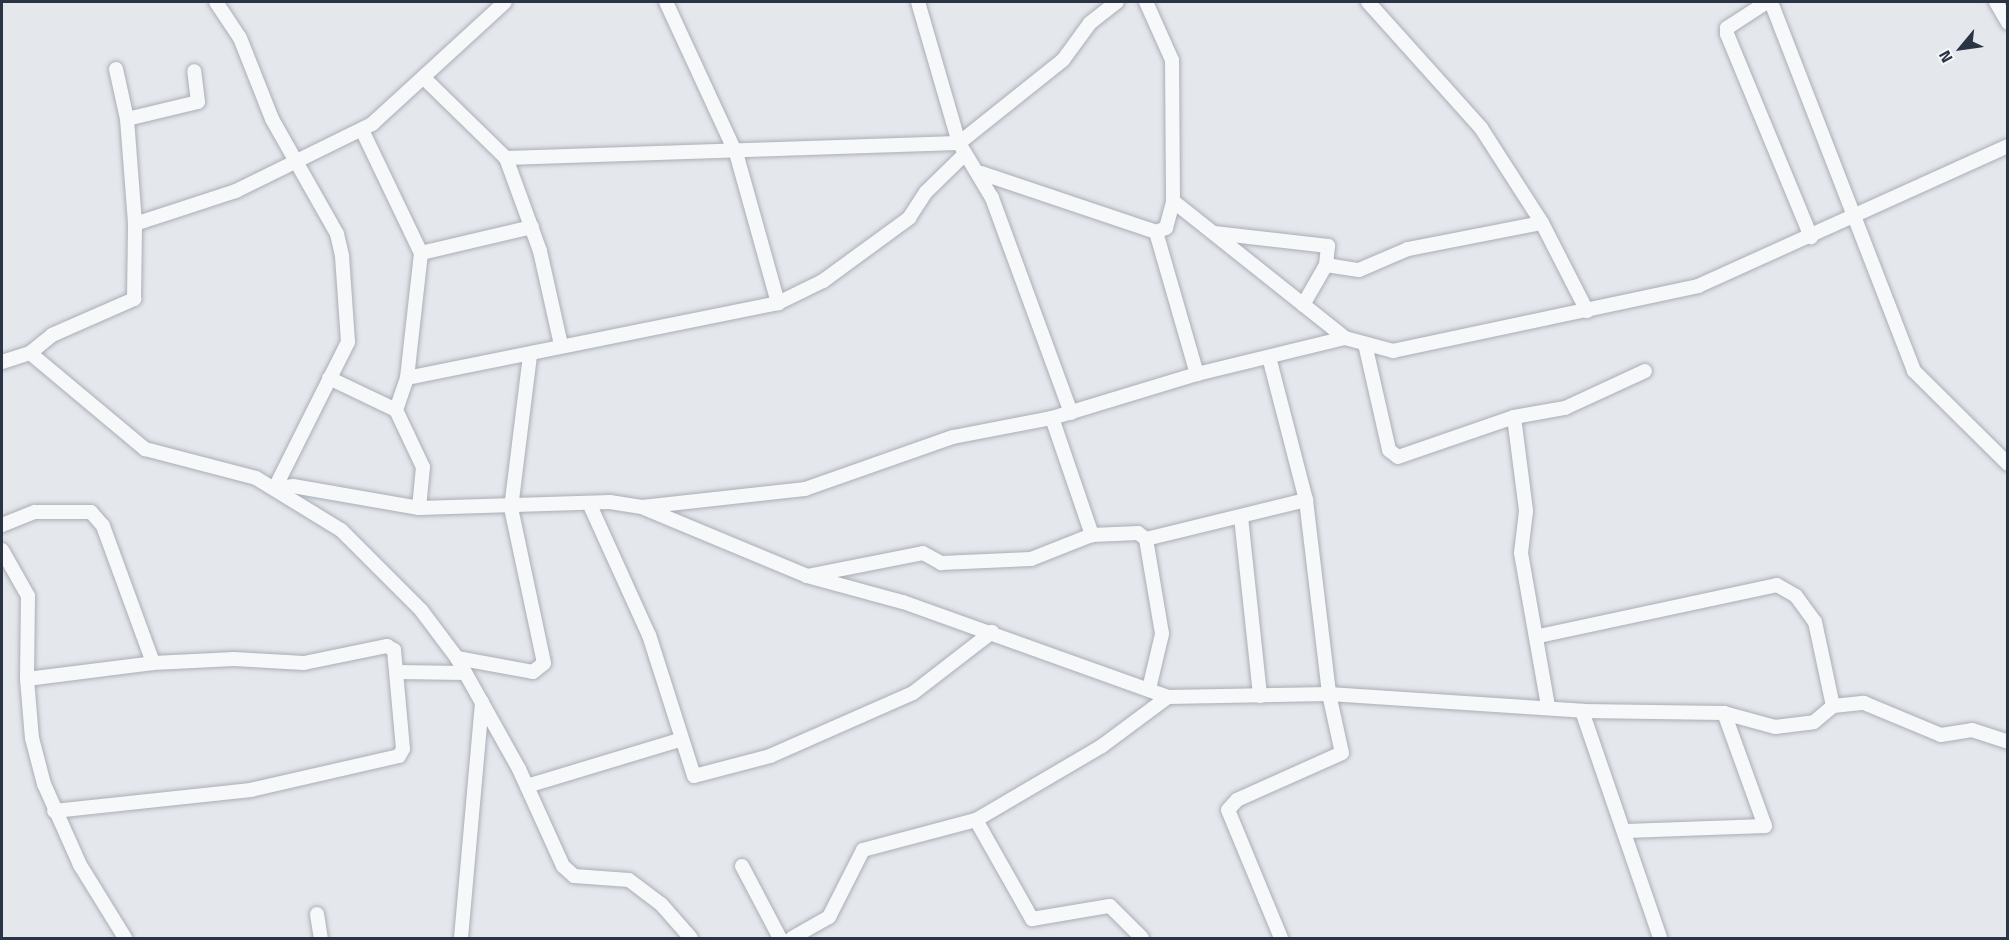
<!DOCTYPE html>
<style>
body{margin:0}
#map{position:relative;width:2009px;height:940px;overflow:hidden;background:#e4e7ec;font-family:"Titillium Web",sans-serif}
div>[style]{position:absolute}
.roads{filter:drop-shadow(0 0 2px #a9aeb7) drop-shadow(0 0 2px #a9aeb7)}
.street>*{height:14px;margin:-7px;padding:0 7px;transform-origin:7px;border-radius:7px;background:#f7f8fa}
span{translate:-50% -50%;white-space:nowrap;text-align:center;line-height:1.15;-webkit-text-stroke:4.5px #f4f6f9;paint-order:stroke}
.frame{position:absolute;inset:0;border:3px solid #2b3445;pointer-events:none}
.north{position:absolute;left:1931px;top:18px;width:60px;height:60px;-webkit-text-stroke:4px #f4f6f9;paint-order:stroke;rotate:241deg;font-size:16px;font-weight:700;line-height:24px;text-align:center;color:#2b3445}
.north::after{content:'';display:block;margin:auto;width:21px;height:27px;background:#2b3445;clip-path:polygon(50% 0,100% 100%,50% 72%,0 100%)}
</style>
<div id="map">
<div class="roads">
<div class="street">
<i style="left:216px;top:2px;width:43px;rotate:56.3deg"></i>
<i style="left:240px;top:38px;width:87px;rotate:68.4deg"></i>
<i style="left:272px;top:119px;width:132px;rotate:60.5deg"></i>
<i style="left:337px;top:234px;width:23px;rotate:77deg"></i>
<i style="left:342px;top:256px;width:86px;rotate:86deg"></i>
<i style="left:348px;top:342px;width:163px;rotate:116.6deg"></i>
<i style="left:275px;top:488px;width:18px;rotate:-6deg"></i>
<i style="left:293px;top:486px;width:128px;rotate:9.9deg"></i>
<i style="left:419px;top:508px;width:191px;rotate:-1.8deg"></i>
<i style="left:610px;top:502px;width:32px;rotate:9deg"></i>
<i style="left:642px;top:507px;width:164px;rotate:-6.3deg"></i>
<i style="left:805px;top:489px;width:157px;rotate:-19.4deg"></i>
<i style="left:953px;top:437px;width:101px;rotate:-10.9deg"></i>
<i style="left:1052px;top:418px;width:152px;rotate:-16.9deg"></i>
<i style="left:1197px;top:374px;width:152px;rotate:-13.7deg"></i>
<i style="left:1345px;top:338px;width:50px;rotate:15.2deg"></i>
<i style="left:1393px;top:351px;width:312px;rotate:-12deg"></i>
<i style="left:1698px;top:286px;width:340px;rotate:-24.3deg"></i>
<i style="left:666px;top:2px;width:170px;rotate:65.2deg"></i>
<i style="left:737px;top:156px;width:153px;rotate:74.4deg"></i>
<i style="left:918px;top:2px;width:147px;rotate:73.8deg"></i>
<i style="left:959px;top:143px;width:64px;rotate:59deg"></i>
<i style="left:992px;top:198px;width:229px;rotate:69.8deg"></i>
<i style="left:1368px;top:2px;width:169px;rotate:48.1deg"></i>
<i style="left:1481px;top:128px;width:113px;rotate:57.3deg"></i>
<i style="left:1542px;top:223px;width:99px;rotate:62.9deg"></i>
<i style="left:1767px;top:2px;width:48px;rotate:147deg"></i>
<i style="left:1727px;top:28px;width:6px;rotate:90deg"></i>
<i style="left:1727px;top:34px;width:220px;rotate:67.5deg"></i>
<i style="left:1771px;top:2px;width:396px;rotate:68.8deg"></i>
<i style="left:1914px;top:371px;width:132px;rotate:44.7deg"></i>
<i style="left:1996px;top:2px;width:24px;rotate:60deg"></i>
<i style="left:116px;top:69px;width:51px;rotate:77.6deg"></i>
<i style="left:127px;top:119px;width:105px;rotate:85.6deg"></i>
<i style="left:426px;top:80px;width:112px;rotate:44.3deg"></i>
<i style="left:506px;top:158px;width:99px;rotate:69.9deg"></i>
<i style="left:540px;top:251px;width:96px;rotate:77.4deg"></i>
<i style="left:127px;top:119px;width:73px;rotate:-13.5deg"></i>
<i style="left:198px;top:102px;width:31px;rotate:-97deg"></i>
<i style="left:362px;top:130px;width:136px;rotate:64.4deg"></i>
<i style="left:421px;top:253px;width:126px;rotate:96.4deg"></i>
<i style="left:407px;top:378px;width:34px;rotate:109deg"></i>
<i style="left:506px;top:158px;width:453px;rotate:-1.9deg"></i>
<i style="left:959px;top:143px;width:133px;rotate:-38.6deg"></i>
<i style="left:1063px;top:60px;width:46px;rotate:-53.9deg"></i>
<i style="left:1090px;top:23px;width:34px;rotate:-38deg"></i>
<i style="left:981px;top:173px;width:185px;rotate:18.6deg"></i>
<i style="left:1156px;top:232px;width:11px;rotate:-22deg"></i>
<i style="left:1166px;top:228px;width:28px;rotate:-75deg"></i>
<i style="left:1173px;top:201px;width:141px;rotate:-90.4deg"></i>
<i style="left:1172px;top:60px;width:64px;rotate:-114.1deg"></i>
<i style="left:1173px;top:201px;width:220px;rotate:38.5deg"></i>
<i style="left:1156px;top:232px;width:148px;rotate:73.9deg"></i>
<i style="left:1214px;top:233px;width:115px;rotate:6.5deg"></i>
<i style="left:1328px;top:246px;width:19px;rotate:96deg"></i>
<i style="left:1326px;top:265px;width:46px;rotate:119.9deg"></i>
<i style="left:421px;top:253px;width:114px;rotate:-13.2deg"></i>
<i style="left:1326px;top:265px;width:33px;rotate:9deg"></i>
<i style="left:1359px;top:270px;width:53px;rotate:-23.2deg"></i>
<i style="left:1408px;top:249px;width:136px;rotate:-11deg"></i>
<i style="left:1365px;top:344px;width:109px;rotate:77.2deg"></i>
<i style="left:1389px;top:450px;width:11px;rotate:38deg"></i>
<i style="left:1398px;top:457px;width:123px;rotate:-19deg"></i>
<i style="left:1514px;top:417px;width:52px;rotate:-10deg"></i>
<i style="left:1565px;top:408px;width:88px;rotate:-24.8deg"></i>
<i style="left:30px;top:353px;width:28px;rotate:-39deg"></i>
<i style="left:52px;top:335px;width:90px;rotate:-23.7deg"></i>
<i style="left:134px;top:299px;width:75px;rotate:-89.2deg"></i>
<i style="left:135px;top:224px;width:106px;rotate:-18.1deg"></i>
<i style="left:236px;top:191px;width:152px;rotate:-26.2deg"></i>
<i style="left:372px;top:124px;width:180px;rotate:-42.5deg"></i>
<i style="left:1269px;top:357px;width:148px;rotate:75.5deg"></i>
<i style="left:1306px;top:500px;width:195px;rotate:83.2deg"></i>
<i style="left:1329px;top:694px;width:60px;rotate:77.6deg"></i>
<i style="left:1342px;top:753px;width:115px;rotate:155.9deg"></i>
<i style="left:1237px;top:800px;width:13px;rotate:132deg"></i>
<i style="left:1228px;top:810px;width:139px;rotate:67.5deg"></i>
<i style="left:2px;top:362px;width:29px;rotate:-18deg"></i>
<i style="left:30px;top:353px;width:150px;rotate:39.9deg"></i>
<i style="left:145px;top:449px;width:115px;rotate:14.6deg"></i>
<i style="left:256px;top:478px;width:100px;rotate:31.5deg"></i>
<i style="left:341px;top:530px;width:113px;rotate:45deg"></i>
<i style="left:421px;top:610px;width:60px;rotate:53.1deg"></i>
<i style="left:457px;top:658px;width:127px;rotate:60.8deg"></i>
<i style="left:519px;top:769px;width:107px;rotate:65.6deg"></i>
<i style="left:563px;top:866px;width:15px;rotate:42deg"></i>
<i style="left:574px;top:876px;width:55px;rotate:4.2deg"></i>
<i style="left:629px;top:880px;width:40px;rotate:37deg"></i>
<i style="left:661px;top:904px;width:45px;rotate:48.6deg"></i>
<i style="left:329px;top:378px;width:74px;rotate:25.5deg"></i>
<i style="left:396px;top:410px;width:63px;rotate:64.7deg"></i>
<i style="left:423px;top:467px;width:41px;rotate:95.6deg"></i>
<i style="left:407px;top:378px;width:379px;rotate:-11.4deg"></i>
<i style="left:778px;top:303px;width:50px;rotate:-26.1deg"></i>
<i style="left:823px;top:281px;width:107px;rotate:-36.2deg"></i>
<i style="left:909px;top:218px;width:31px;rotate:-57deg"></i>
<i style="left:926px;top:192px;width:54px;rotate:-44.3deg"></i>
<i style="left:1514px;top:417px;width:95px;rotate:82.7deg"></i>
<i style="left:1526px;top:511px;width:42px;rotate:96.8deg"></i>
<i style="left:1521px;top:553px;width:155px;rotate:80deg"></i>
<i style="left:1052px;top:418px;width:124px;rotate:71.1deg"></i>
<i style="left:589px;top:503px;width:145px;rotate:65.6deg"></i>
<i style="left:649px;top:635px;width:148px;rotate:72.3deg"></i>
<i style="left:694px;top:776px;width:79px;rotate:-14.7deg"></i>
<i style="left:770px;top:756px;width:156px;rotate:-23.8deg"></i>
<i style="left:913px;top:693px;width:100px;rotate:-37.7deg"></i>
<i style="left:644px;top:508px;width:177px;rotate:22.6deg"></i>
<i style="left:807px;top:576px;width:99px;rotate:15.2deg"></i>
<i style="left:903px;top:602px;width:282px;rotate:19.7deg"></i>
<i style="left:1168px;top:697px;width:161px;rotate:-1.1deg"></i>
<i style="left:1329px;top:694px;width:254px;rotate:3.8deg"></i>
<i style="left:1582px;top:711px;width:142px;rotate:0.8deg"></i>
<i style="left:1724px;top:713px;width:53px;rotate:15.4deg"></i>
<i style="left:1775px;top:727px;width:39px;rotate:-7deg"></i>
<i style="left:1814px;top:722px;width:25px;rotate:-40deg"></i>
<i style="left:1833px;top:706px;width:31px;rotate:-6deg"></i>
<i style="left:1864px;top:703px;width:83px;rotate:22.6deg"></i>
<i style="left:1941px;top:735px;width:31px;rotate:-9deg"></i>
<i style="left:1972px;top:730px;width:38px;rotate:18deg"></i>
<i style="left:1241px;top:517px;width:180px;rotate:83.9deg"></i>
<i style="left:2px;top:525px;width:35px;rotate:-22deg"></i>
<i style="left:35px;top:512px;width:56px"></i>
<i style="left:91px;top:512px;width:18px;rotate:49deg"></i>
<i style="left:103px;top:526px;width:146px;rotate:69.9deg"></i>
<i style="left:1146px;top:539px;width:165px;rotate:-13.7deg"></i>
<i style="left:2px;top:550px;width:53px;rotate:60.5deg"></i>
<i style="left:28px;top:596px;width:83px;rotate:90.7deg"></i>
<i style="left:27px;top:679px;width:59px;rotate:85.2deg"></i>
<i style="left:32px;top:738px;width:48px;rotate:75.4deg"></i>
<i style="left:44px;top:784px;width:89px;rotate:66deg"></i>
<i style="left:80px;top:865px;width:86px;rotate:58.3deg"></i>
<i style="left:807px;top:576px;width:118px;rotate:-11.2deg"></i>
<i style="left:923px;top:553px;width:21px;rotate:29deg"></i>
<i style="left:941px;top:563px;width:90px;rotate:-2.5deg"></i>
<i style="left:1031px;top:559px;width:66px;rotate:-21.5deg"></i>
<i style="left:1092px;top:535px;width:46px;rotate:-2.5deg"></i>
<i style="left:1138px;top:533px;width:10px;rotate:37deg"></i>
<i style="left:1146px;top:539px;width:96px;rotate:80.4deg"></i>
<i style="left:1162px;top:634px;width:57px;rotate:103.3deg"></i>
<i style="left:1539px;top:636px;width:243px;rotate:-12.1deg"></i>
<i style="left:1777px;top:585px;width:22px;rotate:30deg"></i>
<i style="left:1796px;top:596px;width:32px;rotate:54deg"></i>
<i style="left:1815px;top:622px;width:86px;rotate:77.9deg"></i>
<i style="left:457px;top:658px;width:77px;rotate:10.4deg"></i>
<i style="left:533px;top:672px;width:14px;rotate:-39deg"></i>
<i style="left:544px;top:663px;width:158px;rotate:-102deg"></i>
<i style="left:511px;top:508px;width:154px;rotate:-82.9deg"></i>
<i style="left:398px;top:672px;width:67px;rotate:0.9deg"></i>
<i style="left:27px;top:679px;width:127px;rotate:-7.2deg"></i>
<i style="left:153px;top:663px;width:81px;rotate:-2.8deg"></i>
<i style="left:234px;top:659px;width:70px;rotate:3.3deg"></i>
<i style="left:304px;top:663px;width:85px;rotate:-11.6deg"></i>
<i style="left:387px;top:646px;width:8px;rotate:30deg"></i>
<i style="left:394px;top:650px;width:99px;rotate:84.8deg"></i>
<i style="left:403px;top:749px;width:8px;rotate:120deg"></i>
<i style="left:399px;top:756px;width:152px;rotate:167.1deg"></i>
<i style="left:251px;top:790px;width:198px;rotate:173.9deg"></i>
<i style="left:1582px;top:711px;width:240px;rotate:71deg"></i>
<i style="left:527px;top:786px;width:159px;rotate:-16.8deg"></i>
<i style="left:976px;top:820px;width:114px;rotate:60.5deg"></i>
<i style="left:1032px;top:919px;width:79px;rotate:-9.5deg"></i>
<i style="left:1110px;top:906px;width:45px;rotate:45deg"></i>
<i style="left:1626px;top:831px;width:139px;rotate:-2.1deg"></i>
<i style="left:1765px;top:826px;width:120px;rotate:-109.9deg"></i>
<i style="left:742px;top:866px;width:81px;rotate:62.2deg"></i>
<i style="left:317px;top:914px;width:24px;rotate:81deg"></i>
<i style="left:461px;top:938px;width:237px;rotate:-84.9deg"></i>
<i style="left:792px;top:938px;width:43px;rotate:-29.6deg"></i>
<i style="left:829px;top:917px;width:75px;rotate:-63.1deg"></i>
<i style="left:863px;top:850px;width:117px;rotate:-14.9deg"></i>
<i style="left:976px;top:820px;width:146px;rotate:-30.4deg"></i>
<i style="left:1102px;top:746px;width:82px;rotate:-36.6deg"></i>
</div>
</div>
<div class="frame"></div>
<div class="north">N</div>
</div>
